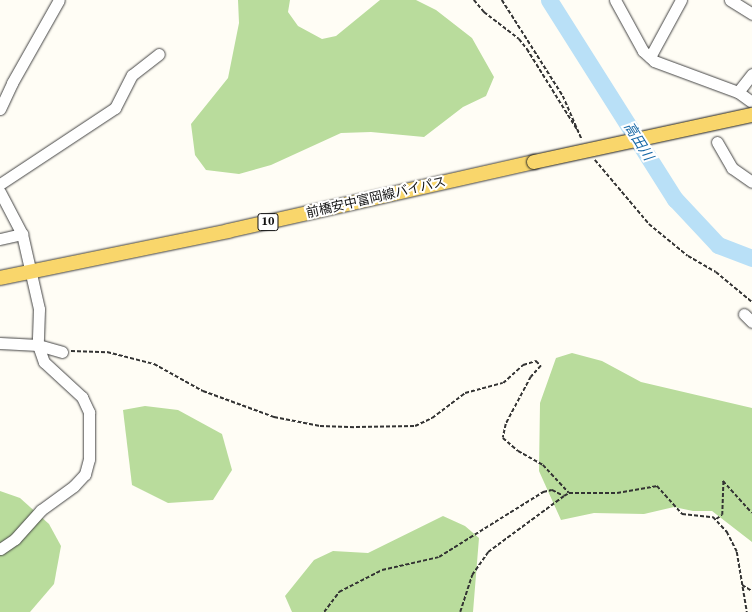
<!DOCTYPE html>
<meta charset="utf-8">
<style>
body{margin:0}
#map{position:relative;width:752px;height:612px;overflow:hidden;background:#fffdf5;font-family:"Source Serif 4","Noto Sans JP",serif}
div>[style]{position:absolute}
.forest>*{inset:0;background:#b9dc9c}
.river>*{height:17px;margin:-8.5px;padding:0 8.5px;transform-origin:8.5px;border-radius:8.5px;background:#b9e0f7}
.path>*{height:1.5px;margin-top:-0.75px;transform-origin:0;background:repeating-linear-gradient(90deg,#333 0 4px,transparent 0 6px)}
.roads{filter:drop-shadow(0 0 1px #444) drop-shadow(0 0 1px #444)}
.minor>*{height:11px;margin:-5.5px;padding:0 5.5px;transform-origin:5.5px;border-radius:5.5px;background:#fff}
.major>*{height:14px;margin:-7px;padding:0 7px;transform-origin:7px;border-radius:7px;background:#f9d66b}
.bridges{filter:drop-shadow(0 0 1px #222) drop-shadow(0 0 1px #222)}
.major-bridge>*{height:14px;margin:-7px;padding:0 7px;transform-origin:7px;border-radius:7px;background:#f9d66b}
span{translate:-50% -50%;white-space:nowrap;text-align:center;line-height:1.15;-webkit-text-stroke:4px #fff;paint-order:stroke}
.shield-label span{padding:1px 3px;background:#fff;border:1px solid;border-radius:3px;-webkit-text-stroke-width:0}
.shield-label{font-size:12px;color:#111;font-weight:700}
.street-label{font-size:13px;color:#111}
.water-label{font-size:14px;color:#1768a6;font-style:italic}
</style>
<div id="map">
<div class="forest">
<i style="clip-path:polygon(238px 0,290px 0,288px 12px,298px 26px,322px 39px,336px 36px,380px 0,416px 0,436px 10px,472px 38px,494px 77px,486px 96px,463px 107px,424px 137px,371px 132px,341px 133px,271px 165px,239px 174px,206px 170px,195px 155px,191px 124px,228px 78px,239px 23px)"></i>
<i style="clip-path:polygon(572px 353px,602px 361px,641px 382px,752px 408px,752px 542px,712px 511px,693px 511px,674px 507px,644px 514px,594px 513px,561px 520px,539px 471px,540px 403px,556px 358px)"></i>
<i style="clip-path:polygon(145px 406px,178px 410px,222px 434px,232px 470px,213px 500px,168px 503px,132px 485px,123px 410px)"></i>
<i style="clip-path:polygon(0 491px,20px 498px,49px 524px,61px 546px,54px 584px,30px 612px,0 612px)"></i>
<i style="clip-path:polygon(443px 516px,465px 526px,479px 538px,473px 612px,292px 612px,285px 596px,314px 560px,333px 551px,368px 553px)"></i>
</div>
<div class="river">
<i style="left:549px;top:0;width:236px;rotate:57.7deg"></i>
<i style="left:675px;top:199px;width:63px;rotate:46.9deg"></i>
<i style="left:718px;top:245px;width:36px;rotate:21deg"></i>
</div>
<div class="path">
<i style="left:474px;top:0;width:16px;rotate:50deg"></i>
<i style="left:484px;top:12px;width:44px;rotate:37.6deg"></i>
<i style="left:519px;top:39px;width:13px;rotate:51deg"></i>
<i style="left:527px;top:49px;width:97px;rotate:58.1deg"></i>
<i style="left:502px;top:0;width:114px;rotate:57.6deg"></i>
<i style="left:563px;top:96px;width:48px;rotate:66.6deg"></i>
<i style="left:595px;top:160px;width:84px;rotate:49.8deg"></i>
<i style="left:649px;top:224px;width:50px;rotate:39.4deg"></i>
<i style="left:688px;top:256px;width:32px;rotate:30deg"></i>
<i style="left:716px;top:272px;width:47px;rotate:39.8deg"></i>
<i style="left:71px;top:351px;width:36px;rotate:2deg"></i>
<i style="left:107px;top:352px;width:49px;rotate:14.3deg"></i>
<i style="left:154px;top:364px;width:56px;rotate:28.9deg"></i>
<i style="left:203px;top:391px;width:76px;rotate:20.1deg"></i>
<i style="left:274px;top:417px;width:47px;rotate:11.1deg"></i>
<i style="left:320px;top:426px;width:36px;rotate:2deg"></i>
<i style="left:356px;top:427px;width:59px;rotate:-1deg"></i>
<i style="left:415px;top:426px;width:19px;rotate:-25deg"></i>
<i style="left:432px;top:418px;width:41px;rotate:-37.1deg"></i>
<i style="left:465px;top:393px;width:39px;rotate:-15deg"></i>
<i style="left:503px;top:383px;width:27px;rotate:-42deg"></i>
<i style="left:523px;top:365px;width:14px;rotate:-17deg"></i>
<i style="left:536px;top:361px;width:7px;rotate:45deg"></i>
<i style="left:541px;top:366px;width:15px;rotate:132deg"></i>
<i style="left:531px;top:377px;width:53px;rotate:118deg"></i>
<i style="left:506px;top:424px;width:14px;rotate:102deg"></i>
<i style="left:503px;top:438px;width:20px;rotate:41deg"></i>
<i style="left:518px;top:451px;width:29px;rotate:29deg"></i>
<i style="left:543px;top:465px;width:38px;rotate:47deg"></i>
<i style="left:716px;top:519px;width:7px;rotate:-34deg"></i>
<i style="left:722px;top:515px;width:34px;rotate:-88deg"></i>
<i style="left:723px;top:481px;width:43px;rotate:47.8deg"></i>
<i style="left:742px;top:585px;width:12px;rotate:31deg"></i>
<i style="left:324px;top:612px;width:25px;rotate:-53deg"></i>
<i style="left:339px;top:592px;width:48px;rotate:-27.1deg"></i>
<i style="left:382px;top:570px;width:58px;rotate:-12.8deg"></i>
<i style="left:439px;top:557px;width:123px;rotate:-32deg"></i>
<i style="left:543px;top:492px;width:9px;rotate:-13deg"></i>
<i style="left:552px;top:490px;width:13px;rotate:27deg"></i>
<i style="left:460px;top:612px;width:39px;rotate:-72deg"></i>
<i style="left:472px;top:575px;width:28px;rotate:-55deg"></i>
<i style="left:488px;top:552px;width:94px;rotate:-36.4deg"></i>
<i style="left:564px;top:496px;width:6px;rotate:-31deg"></i>
<i style="left:569px;top:493px;width:48px"></i>
<i style="left:617px;top:493px;width:41px;rotate:-9.9deg"></i>
<i style="left:657px;top:486px;width:38px;rotate:48deg"></i>
<i style="left:682px;top:514px;width:31px;rotate:6deg"></i>
<i style="left:713px;top:517px;width:21px;rotate:47deg"></i>
<i style="left:727px;top:532px;width:22px;rotate:63deg"></i>
<i style="left:737px;top:552px;width:61px;rotate:80.5deg"></i>
</div>
<div class="roads">
<div class="minor">
<i style="left:615px;top:0;width:58px;rotate:61.2deg"></i>
<i style="left:643px;top:51px;width:15px;rotate:42deg"></i>
<i style="left:654px;top:61px;width:90px;rotate:20.3deg"></i>
<i style="left:738px;top:92px;width:17px;rotate:36deg"></i>
<i style="left:730px;top:0;width:26px;rotate:32deg"></i>
<i style="left:650px;top:57px;width:65px;rotate:-61.5deg"></i>
<i style="left:738px;top:92px;width:23px;rotate:-52deg"></i>
<i style="left:0;top:109px;width:29px;rotate:-65deg"></i>
<i style="left:12px;top:83px;width:95px;rotate:-60.5deg"></i>
<i style="left:717px;top:142px;width:30px;rotate:60deg"></i>
<i style="left:732px;top:168px;width:24px;rotate:35deg"></i>
<i style="left:0;top:184px;width:138px;rotate:-33.5deg"></i>
<i style="left:115px;top:108px;width:37px;rotate:-63deg"></i>
<i style="left:132px;top:75px;width:34px;rotate:-38deg"></i>
<i style="left:0;top:192px;width:47px;rotate:62.4deg"></i>
<i style="left:22px;top:234px;width:77px;rotate:77.2deg"></i>
<i style="left:39px;top:309px;width:36px;rotate:92deg"></i>
<i style="left:38px;top:345px;width:18px;rotate:71deg"></i>
<i style="left:44px;top:362px;width:52px;rotate:42.6deg"></i>
<i style="left:82px;top:397px;width:17px;rotate:65deg"></i>
<i style="left:89px;top:412px;width:47px;rotate:90deg"></i>
<i style="left:89px;top:459px;width:16px;rotate:105deg"></i>
<i style="left:85px;top:474px;width:16px;rotate:133deg"></i>
<i style="left:74px;top:486px;width:41px;rotate:144deg"></i>
<i style="left:41px;top:510px;width:39px;rotate:132deg"></i>
<i style="left:15px;top:539px;width:18px;rotate:146deg"></i>
<i style="left:0;top:239px;width:23px;rotate:-13deg"></i>
<i style="left:744px;top:314px;width:11px;rotate:45deg"></i>
<i style="left:0;top:343px;width:38px;rotate:3deg"></i>
<i style="left:38px;top:345px;width:25px;rotate:16deg"></i>
</div>
<div class="major">
<i style="left:0;top:278px;width:233px;rotate:-11.6deg"></i>
<i style="left:228px;top:231px;width:314px;rotate:-12.7deg"></i>
</div>
</div>
<div class="bridges">
<div class="major-bridge">
<i style="left:534px;top:162px;width:223px;rotate:-12.2deg"></i>
</div>
</div>
<div class="shield-label">
<span style="left:268px;top:222px">10</span>
</div>
<div class="street-label">
<span style="left:376px;top:198px;rotate:-13deg">前橋安中富岡線バイパス</span>
</div>
<div class="water-label">
<span style="left:639px;top:141px;rotate:58deg">高田川</span>
</div>
</div>
